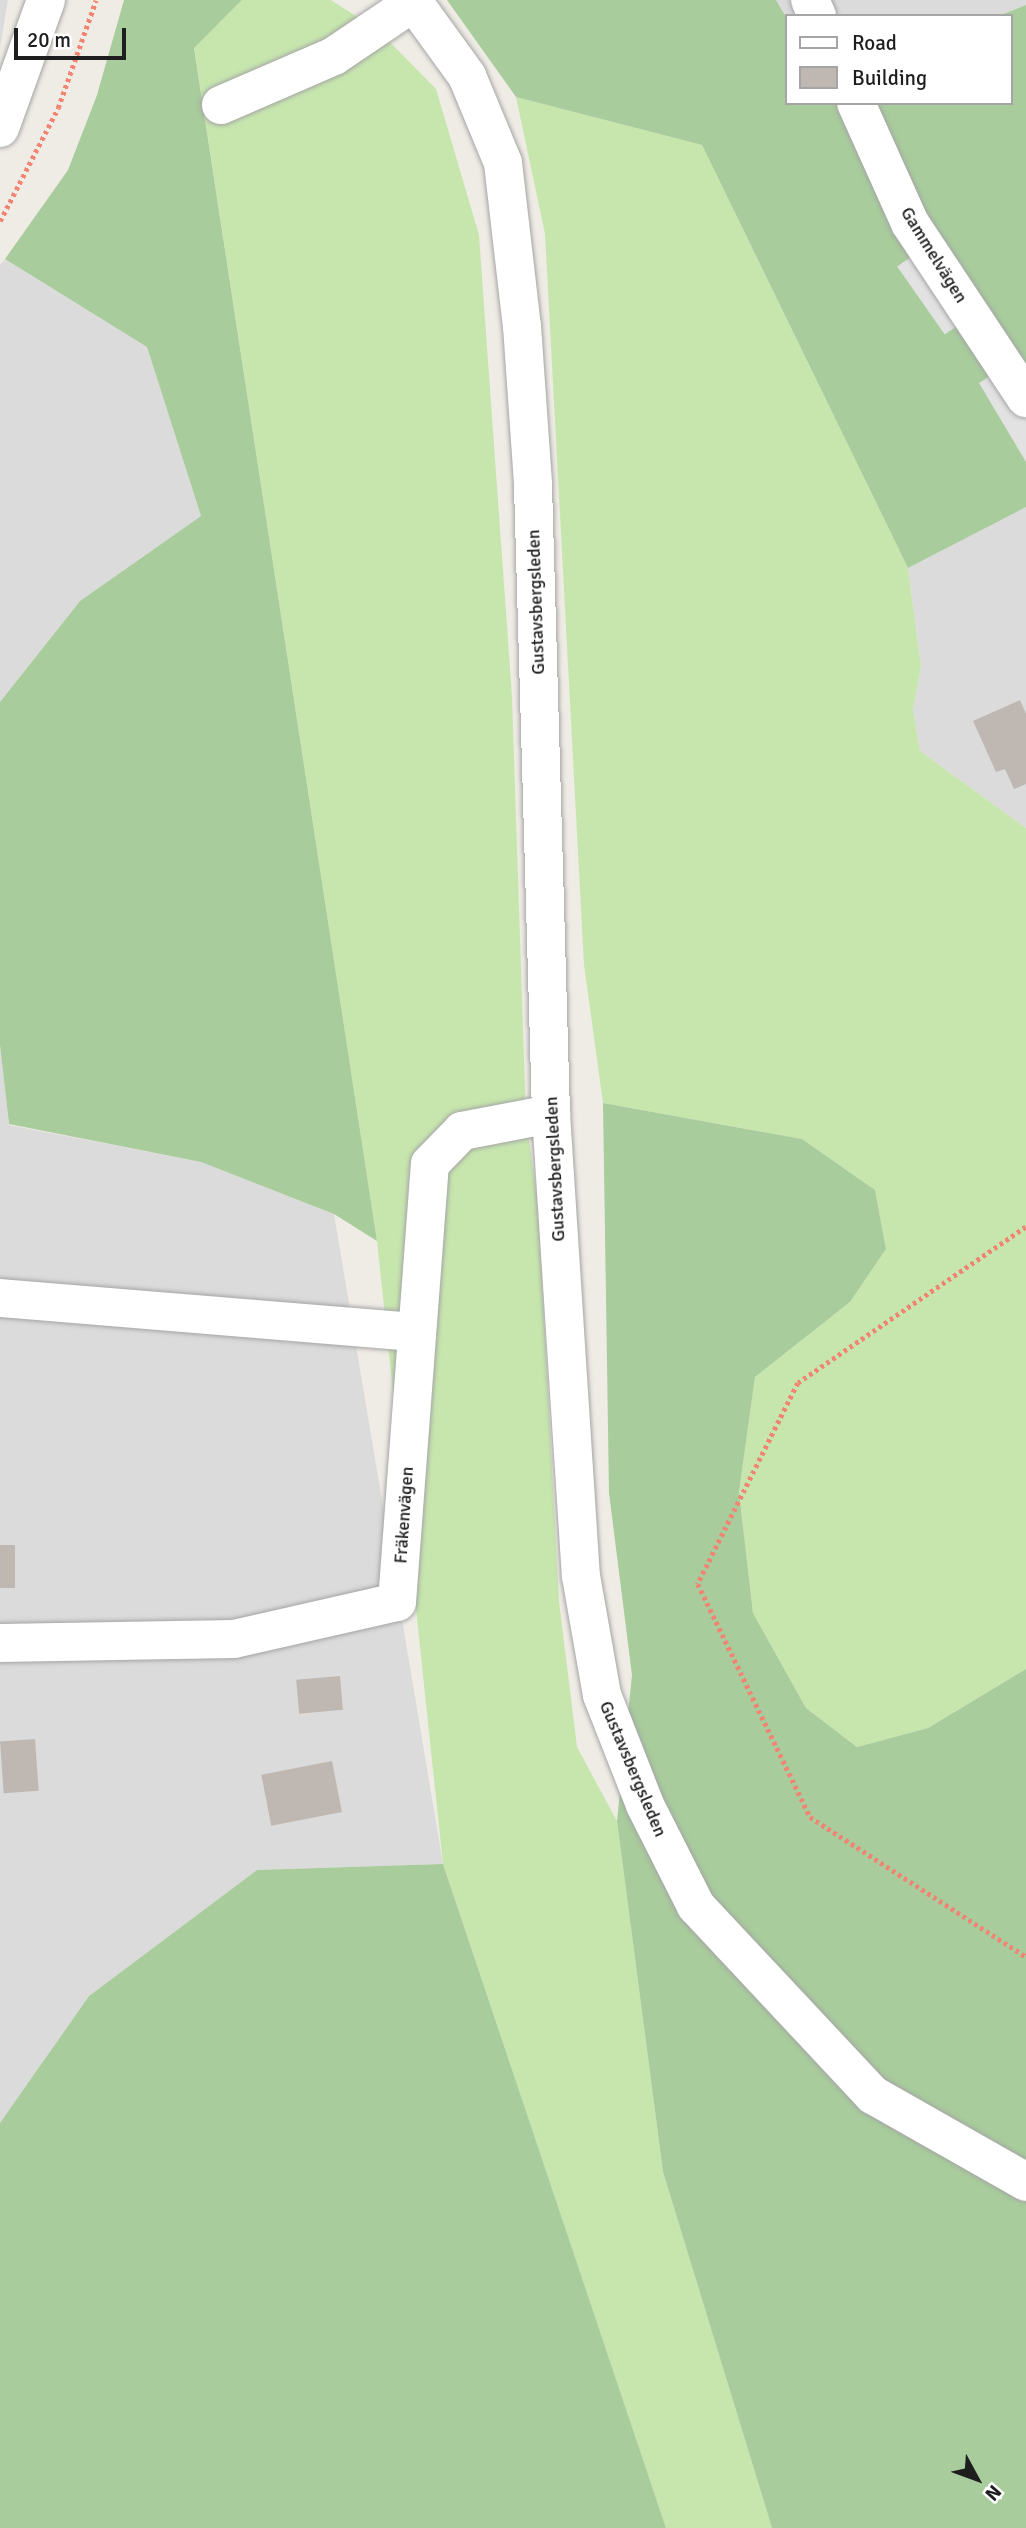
<!DOCTYPE html>
<meta charset="utf-8">
<style>
body{margin:0}
#map{position:relative;width:1026px;height:2528px;overflow:hidden;background:#efece5;font-family:Signika,sans-serif}
div>[style]{position:absolute}
.residential>*{inset:0;background:#dcdbdb}
.grass>*{inset:0;background:#c7e6ae}
.forest>*{inset:0;background:#a8cc9c}
.parking>*{inset:0;background:#e2e2e2;transform-origin:0 0}
.building>*{inset:0;background:#bfb8b2;transform-origin:0 0}
.path>*{height:4.5px;margin-top:-2.25px;transform-origin:0;background:repeating-linear-gradient(90deg,#f28473 0 3.5px,transparent 0 7px)}
.roads{filter:drop-shadow(0 0 2px #a5a5a5) drop-shadow(0 0 2px #a5a5a5)}
.minor>*{height:38px;margin:-19px;padding:0 19px;transform-origin:19px;border-radius:19px;background:#fff}
span{translate:-50% -50%;white-space:nowrap;text-align:center;line-height:1.15;-webkit-text-stroke:5px #fff;paint-order:stroke}
.street-label{font-size:18px;color:#1e1e1e}
.legend{position:absolute;left:785px;top:14px;width:228px;height:91px;box-sizing:border-box;background:#fff;border:2px solid #a5a5a5;margin:0;padding:9px 12px;list-style:none;font-size:21px;color:#1e1e1e}
.legend li{display:flex;align-items:center;gap:14px;height:35px}
.legend b{width:35px;border:2px solid #a5a5a5}
.north{position:absolute;left:942px;top:2444px;width:70px;height:70px;-webkit-text-stroke:5px #fff;paint-order:stroke;rotate:131deg;font-size:19px;font-weight:700;line-height:28px;text-align:center;color:#1e1e1e}
.north::after{content:'';display:block;margin:auto;width:24px;height:32px;background:#1e1e1e;clip-path:polygon(50% 0,100% 100%,50% 72%,0 100%)}
.scale{position:absolute;left:14px;top:28px;width:112px;height:32px;box-sizing:border-box;border:4px solid #1e1e1e;border-top:0;padding-left:9px;font-size:21px;line-height:24px;white-space:nowrap;color:#1e1e1e;-webkit-text-stroke:5px #fff;paint-order:stroke}
</style>
<div id="map">
<div class="residential">
<i style="clip-path:polygon(0 0,8px 0,0 48px)"></i>
<i style="clip-path:polygon(776px 0,1026px 0,1026px 5px,998px 16px,786px 17px)"></i>
<i style="clip-path:polygon(5px 259px,147px 347px,201px 516px,80px 601px,0 702px,0 265px)"></i>
<i style="clip-path:polygon(1026px 507px,1026px 828px,920px 751px,913px 710px,921px 667px,908px 568px)"></i>
<i style="clip-path:polygon(0 1045px,9px 1125px,201px 1162px,334px 1214px,443px 1864px,257px 1870px,89px 1996px,0 2123px)"></i>
</div>
<div class="grass">
<i style="clip-path:polygon(242px 0,331px 0,379px 31px,436px 89px,479px 235px,512px 696px,526px 1119px,538px 1203px,559px 1601px,577px 1747px,617px 1821px,663px 2172px,772px 2528px,666px 2528px,443px 1864px,377px 1241px,194px 47px)"></i>
<i style="clip-path:polygon(516px 97px,702px 145px,908px 568px,921px 667px,913px 710px,920px 751px,1026px 828px,1026px 1669px,928px 1728px,857px 1747px,806px 1708px,753px 1613px,739px 1492px,755px 1377px,850px 1302px,886px 1249px,875px 1190px,802px 1139px,603px 1103px,584px 965px,545px 234px)"></i>
</div>
<div class="forest">
<i style="clip-path:polygon(124px 0,242px 0,194px 48px,377px 1241px,334px 1214px,201px 1162px,9px 1124px,0 1045px,0 702px,80px 601px,201px 516px,147px 347px,5px 259px,68px 170px,97px 95px)"></i>
<i style="clip-path:polygon(447px 0,776px 0,786px 17px,786px 103px,1010px 103px,1010px 16px,998px 16px,1026px 5px,1026px 507px,908px 568px,702px 145px,516px 97px)"></i>
<i style="clip-path:polygon(603px 1103px,802px 1139px,875px 1190px,886px 1249px,850px 1302px,755px 1377px,739px 1492px,753px 1613px,806px 1708px,857px 1747px,928px 1728px,1026px 1669px,1026px 2528px,772px 2528px,663px 2172px,617px 1821px,632px 1675px,609px 1493px)"></i>
<i style="clip-path:polygon(443px 1864px,666px 2528px,0 2528px,0 2123px,89px 1996px,257px 1870px)"></i>
</div>
<div class="parking">
<i style="left:925px;top:247px;width:83px;height:34px;rotate:55deg"></i>
<i style="clip-path:polygon(1006px 366px,1026px 398px,1026px 462px,979px 383px)"></i>
</div>
<div class="building">
<i style="clip-path:polygon(1020px 700px,1026px 714px,1026px 784px,1014px 789px,1005px 769px,996px 772px,973px 721px)"></i>
<i style="left:0;top:1545px;width:15px;height:43px"></i>
<i style="left:340px;top:1676px;width:34px;height:44px;rotate:85deg"></i>
<i style="left:35px;top:1739px;width:52px;height:35px;rotate:86deg"></i>
<i style="left:332px;top:1761px;width:52px;height:72px;rotate:79deg"></i>
</div>
<div class="path">
<i style="left:0;top:221px;width:127px;rotate:-62.8deg"></i>
<i style="left:58px;top:108px;width:114px;rotate:-70.6deg"></i>
<i style="left:1026px;top:1227px;width:276px;rotate:145.6deg"></i>
<i style="left:798px;top:1383px;width:225px;rotate:116.5deg"></i>
<i style="left:698px;top:1584px;width:259px;rotate:64.3deg"></i>
<i style="left:810px;top:1817px;width:257px;rotate:32.9deg"></i>
</div>
<div class="roads">
<div class="minor">
<i style="left:412px;top:0;width:94px;rotate:54.1deg"></i>
<i style="left:467px;top:76px;width:94px;rotate:67.5deg"></i>
<i style="left:503px;top:163px;width:164px;rotate:83.4deg"></i>
<i style="left:522px;top:326px;width:159px;rotate:86deg"></i>
<i style="left:533px;top:485px;width:629px;rotate:88.36deg"></i>
<i style="left:551px;top:1114px;width:463px;rotate:86.3deg"></i>
<i style="left:581px;top:1576px;width:121px;rotate:80deg"></i>
<i style="left:602px;top:1695px;width:118px;rotate:68.6deg"></i>
<i style="left:645px;top:1805px;width:113px;rotate:63.2deg"></i>
<i style="left:696px;top:1906px;width:259px;rotate:46.9deg"></i>
<i style="left:873px;top:2095px;width:176px;rotate:29.6deg"></i>
<i style="left:810px;top:0;width:17px;rotate:66deg"></i>
<i style="left:856px;top:103px;width:132px;rotate:65.8deg"></i>
<i style="left:910px;top:223px;width:210px;rotate:56.5deg"></i>
<i style="left:221px;top:105px;width:123px;rotate:-23.4deg"></i>
<i style="left:334px;top:56px;width:97px;rotate:-34deg"></i>
<i style="left:0;top:128px;width:136px;rotate:-70.2deg"></i>
<i style="left:0;top:1298px;width:418px;rotate:4.7deg"></i>
<i style="left:0;top:1643px;width:234px;rotate:-1deg"></i>
<i style="left:234px;top:1639px;width:167px;rotate:-12.8deg"></i>
<i style="left:397px;top:1602px;width:439px;rotate:-85.7deg"></i>
<i style="left:430px;top:1164px;width:46px;rotate:-45.9deg"></i>
<i style="left:462px;top:1131px;width:91px;rotate:-10.8deg"></i>
</div>
</div>
<div class="street-label">
<span style="left:934px;top:255px;rotate:58deg">Gammelvägen</span>
<span style="left:536px;top:602px;rotate:-92deg">Gustavsbergsleden</span>
<span style="left:555px;top:1169px;rotate:-93deg">Gustavsbergsleden</span>
<span style="left:404px;top:1515px;rotate:-86deg">Fräkenvägen</span>
<span style="left:633px;top:1769px;rotate:67deg">Gustavsbergsleden</span>
</div>
<ul class="legend">
<li><b style="height:9px;background:#fff"></b>Road</li>
<li><b style="height:19px;background:#bfb8b2"></b>Building</li>
</ul>
<div class="north">N</div>
<div class="scale">20 m</div>
</div>
